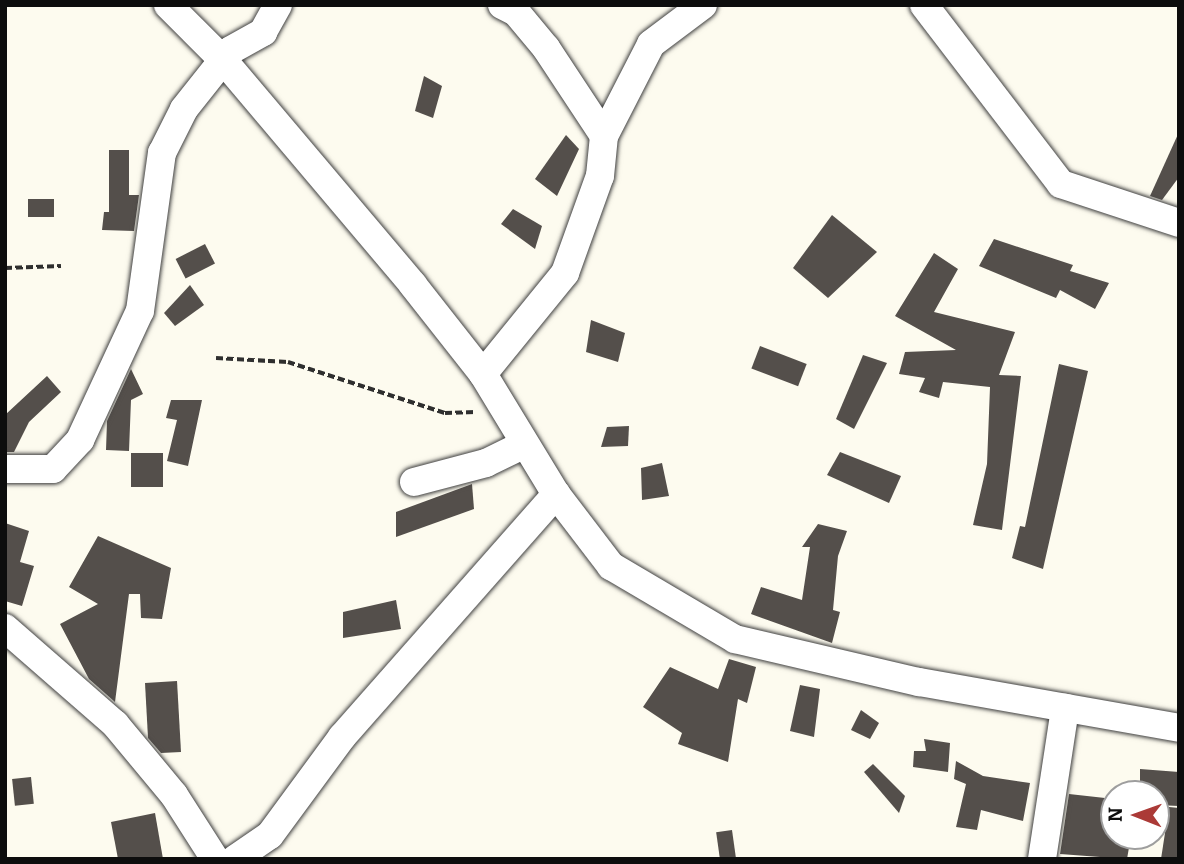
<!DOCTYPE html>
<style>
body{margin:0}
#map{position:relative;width:1184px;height:864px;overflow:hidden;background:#fdfbef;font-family:Bitter,serif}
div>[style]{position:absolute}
.building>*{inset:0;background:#544f4b;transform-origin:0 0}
.path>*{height:3.5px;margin-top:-1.75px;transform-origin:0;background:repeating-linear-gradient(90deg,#2f2f2f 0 7px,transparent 0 10.5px)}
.roads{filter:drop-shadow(0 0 2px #404040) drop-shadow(0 0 2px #404040)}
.minor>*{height:28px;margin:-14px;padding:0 14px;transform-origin:14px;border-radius:14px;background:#fff}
span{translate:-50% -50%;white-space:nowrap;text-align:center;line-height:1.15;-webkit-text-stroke:7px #fff;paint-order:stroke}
.frame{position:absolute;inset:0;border:7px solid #0d0d0d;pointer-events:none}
.north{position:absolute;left:1100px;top:780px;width:70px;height:70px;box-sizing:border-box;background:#fff;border:2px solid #9e9e9e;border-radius:50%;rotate:271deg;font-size:19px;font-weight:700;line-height:28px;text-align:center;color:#0d0d0d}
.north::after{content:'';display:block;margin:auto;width:24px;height:32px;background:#ab3a37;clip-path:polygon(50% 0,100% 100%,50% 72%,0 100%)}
</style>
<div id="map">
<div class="building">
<i style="clip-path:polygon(424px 76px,442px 86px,433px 118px,415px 111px)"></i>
<i style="clip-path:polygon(1179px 132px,1179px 177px,1162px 200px,1150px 196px)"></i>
<i style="clip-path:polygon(566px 135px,579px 149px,557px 196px,535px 179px)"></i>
<i style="clip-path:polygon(109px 150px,129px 150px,129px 195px,139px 195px,134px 231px,102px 230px,104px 212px,109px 212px)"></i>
<i style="left:28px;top:199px;width:26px;height:18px"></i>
<i style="clip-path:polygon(513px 209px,542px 226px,535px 249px,501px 224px)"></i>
<i style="clip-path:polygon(832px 215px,877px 252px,828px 298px,793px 268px)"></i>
<i style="clip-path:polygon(994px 239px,1073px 265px,1070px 271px,1109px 283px,1095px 309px,1060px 290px,1056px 298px,979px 266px)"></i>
<i style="left:205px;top:244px;width:22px;height:33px;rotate:63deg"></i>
<i style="clip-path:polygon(934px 253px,958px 269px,934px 312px,1015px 332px,999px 375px,1021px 376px,1002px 530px,973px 525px,987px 464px,990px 387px,943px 382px,939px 398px,919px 392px,925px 378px,899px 374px,905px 352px,956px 350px,895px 316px)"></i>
<i style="clip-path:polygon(190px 285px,204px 305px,175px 326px,164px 313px)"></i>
<i style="clip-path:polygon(591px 320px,625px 333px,618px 362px,586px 352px)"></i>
<i style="left:760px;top:346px;width:50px;height:24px;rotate:21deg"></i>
<i style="clip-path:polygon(863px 355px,887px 363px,854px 429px,836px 419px)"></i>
<i style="clip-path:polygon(1059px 364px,1088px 371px,1043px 569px,1012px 558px,1020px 526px,1025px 527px)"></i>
<i style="clip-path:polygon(131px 369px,143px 394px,131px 400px,129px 451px,106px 450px,107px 421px)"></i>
<i style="clip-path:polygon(47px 376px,61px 392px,29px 422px,14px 452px,5px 452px,5px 415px)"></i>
<i style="clip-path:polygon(171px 400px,202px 400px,188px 466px,167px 461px,177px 420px,166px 418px)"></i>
<i style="clip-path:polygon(629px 426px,628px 446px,601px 447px,607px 427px)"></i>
<i style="clip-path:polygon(840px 452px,901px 476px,889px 503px,827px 475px)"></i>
<i style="left:131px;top:453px;width:32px;height:34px"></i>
<i style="clip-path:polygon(662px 463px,669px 496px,642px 500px,641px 468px)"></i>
<i style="clip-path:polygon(472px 484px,474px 509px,396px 537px,396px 512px)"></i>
<i style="clip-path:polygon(5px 523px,29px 531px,20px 562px,34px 566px,22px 606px,5px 601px)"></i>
<i style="clip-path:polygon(818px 524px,847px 531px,838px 556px,833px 610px,840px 612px,832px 643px,751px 614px,761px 587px,802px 600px,810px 547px,802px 547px)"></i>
<i style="clip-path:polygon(98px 536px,171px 568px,162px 619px,141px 618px,140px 594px,129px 594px,115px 702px,89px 679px,60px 624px,98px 604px,69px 587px)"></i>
<i style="clip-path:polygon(396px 600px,401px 629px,343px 638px,343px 612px)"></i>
<i style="clip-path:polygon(729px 659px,756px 667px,747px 703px,738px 699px,728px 762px,678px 744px,682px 733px,643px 707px,670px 667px,718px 689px)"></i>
<i style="clip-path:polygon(177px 681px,181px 752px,161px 753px,148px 738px,145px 683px)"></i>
<i style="clip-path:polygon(800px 685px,820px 689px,814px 737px,790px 731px)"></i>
<i style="clip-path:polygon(861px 710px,879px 723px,870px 739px,851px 730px)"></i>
<i style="clip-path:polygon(924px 739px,950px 743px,948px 772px,913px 767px,914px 751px,926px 751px)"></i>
<i style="clip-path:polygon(956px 761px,983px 776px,1030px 783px,1023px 821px,981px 810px,977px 830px,956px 827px,966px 784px,954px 779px)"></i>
<i style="clip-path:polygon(873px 764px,905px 796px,899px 813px,864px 772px)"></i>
<i style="clip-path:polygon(1140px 769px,1179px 772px,1179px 806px,1156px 805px,1156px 794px,1140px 794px)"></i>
<i style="left:31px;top:777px;width:27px;height:19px;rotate:84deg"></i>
<i style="clip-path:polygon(1069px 794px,1114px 799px,1114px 836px,1131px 836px,1127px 859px,1060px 854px)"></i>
<i style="clip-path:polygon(1169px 807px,1179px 808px,1179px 859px,1161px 859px)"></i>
<i style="clip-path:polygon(155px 813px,163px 859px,118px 859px,111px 822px)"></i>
<i style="left:732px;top:830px;width:29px;height:16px;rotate:82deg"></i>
</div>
<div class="path">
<i style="left:5px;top:268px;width:56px;rotate:-2deg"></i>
<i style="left:216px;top:358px;width:72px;rotate:3.2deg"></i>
<i style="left:288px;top:362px;width:165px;rotate:18deg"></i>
<i style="left:445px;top:413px;width:31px;rotate:-2deg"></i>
</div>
<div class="roads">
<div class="minor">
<i style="left:168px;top:5px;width:79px;rotate:45deg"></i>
<i style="left:224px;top:61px;width:293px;rotate:49.8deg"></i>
<i style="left:413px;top:285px;width:113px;rotate:51.8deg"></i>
<i style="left:483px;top:374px;width:140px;rotate:58.7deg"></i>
<i style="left:556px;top:494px;width:91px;rotate:52.6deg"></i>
<i style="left:611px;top:566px;width:144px;rotate:30.5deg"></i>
<i style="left:735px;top:639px;width:189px;rotate:13.2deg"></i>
<i style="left:919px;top:682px;width:264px;rotate:10deg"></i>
<i style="left:502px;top:5px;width:16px;rotate:27deg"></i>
<i style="left:516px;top:12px;width:47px;rotate:50.2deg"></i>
<i style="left:546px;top:48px;width:105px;rotate:56.6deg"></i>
<i style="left:924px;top:5px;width:225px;rotate:52.6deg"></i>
<i style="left:1061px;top:184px;width:124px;rotate:18.3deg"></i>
<i style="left:483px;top:374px;width:130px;rotate:-50.9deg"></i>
<i style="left:565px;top:273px;width:103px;rotate:-70.2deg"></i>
<i style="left:600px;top:176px;width:40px;rotate:-84.3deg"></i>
<i style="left:604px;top:136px;width:103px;rotate:-62.9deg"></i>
<i style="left:651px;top:44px;width:65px;rotate:-36.9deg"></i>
<i style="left:5px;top:469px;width:48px"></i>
<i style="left:53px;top:469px;width:40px;rotate:-47deg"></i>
<i style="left:80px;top:440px;width:142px;rotate:-65.1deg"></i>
<i style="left:140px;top:311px;width:160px;rotate:-82.1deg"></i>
<i style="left:162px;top:153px;width:49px;rotate:-63.4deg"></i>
<i style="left:184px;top:109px;width:75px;rotate:-51.5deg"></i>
<i style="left:231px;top:50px;width:37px;rotate:-29deg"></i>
<i style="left:263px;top:32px;width:31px;rotate:-61deg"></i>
<i style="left:414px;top:482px;width:74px;rotate:-14.8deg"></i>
<i style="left:486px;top:463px;width:43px;rotate:-26deg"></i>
<i style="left:5px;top:628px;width:146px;rotate:41.1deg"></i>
<i style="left:115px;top:724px;width:92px;rotate:50.3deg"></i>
<i style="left:174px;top:795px;width:76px;rotate:57.4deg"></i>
<i style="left:235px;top:859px;width:42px;rotate:-34.4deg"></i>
<i style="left:270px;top:835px;width:122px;rotate:-53.7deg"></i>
<i style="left:342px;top:737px;width:324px;rotate:-48.6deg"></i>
<i style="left:1042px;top:859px;width:153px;rotate:-81.3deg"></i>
</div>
</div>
<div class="frame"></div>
<div class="north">N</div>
</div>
